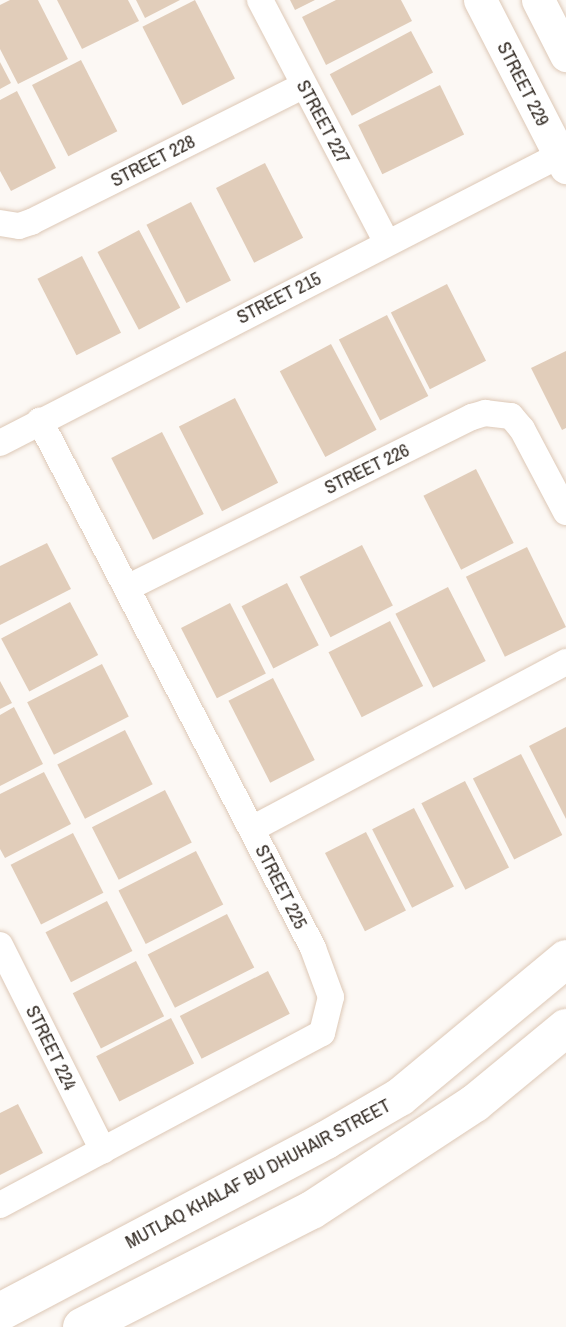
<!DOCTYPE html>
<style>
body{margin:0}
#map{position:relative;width:566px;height:1327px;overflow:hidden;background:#fcf8f4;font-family:"Archivo Narrow",sans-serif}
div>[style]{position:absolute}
.building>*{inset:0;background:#e1cdba;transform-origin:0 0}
.roads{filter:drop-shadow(0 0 2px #ddc8b6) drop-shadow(0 0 2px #ddc8b6)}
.minor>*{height:26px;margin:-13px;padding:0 13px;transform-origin:13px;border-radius:13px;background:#fff}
.tertiary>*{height:33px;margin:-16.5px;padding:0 16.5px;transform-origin:16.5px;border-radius:16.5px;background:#fff}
.secondary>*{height:38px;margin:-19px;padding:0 19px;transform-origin:19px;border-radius:19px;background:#fff}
span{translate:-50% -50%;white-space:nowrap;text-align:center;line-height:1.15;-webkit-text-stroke:7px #fff;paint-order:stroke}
.street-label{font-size:19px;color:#352d26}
</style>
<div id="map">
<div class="building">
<i style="clip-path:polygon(10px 0,38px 0,68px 59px,18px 84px,0 49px,0 5px)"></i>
<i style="clip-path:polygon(57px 0,128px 0,139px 21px,82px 49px)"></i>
<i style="clip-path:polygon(136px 0,180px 0,145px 18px)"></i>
<i style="left:195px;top:0;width:88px;height:59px;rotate:63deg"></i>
<i style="clip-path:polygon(290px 0,315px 0,295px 10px)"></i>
<i style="clip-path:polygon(336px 0,401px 0,412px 21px,326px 65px,302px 17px)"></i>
<i style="left:411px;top:31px;width:47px;height:92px;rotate:62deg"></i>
<i style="left:81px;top:60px;width:80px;height:55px;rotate:63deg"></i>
<i style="clip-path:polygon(0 62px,11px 83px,0 89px)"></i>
<i style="left:440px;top:85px;width:55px;height:91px;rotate:64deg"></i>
<i style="clip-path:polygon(17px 91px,56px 168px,11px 191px,0 171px,0 100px)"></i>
<i style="left:265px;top:163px;width:84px;height:55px;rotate:63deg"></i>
<i style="left:191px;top:202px;width:88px;height:50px;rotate:63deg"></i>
<i style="left:139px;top:230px;width:88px;height:47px;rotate:62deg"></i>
<i style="left:82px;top:256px;width:86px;height:50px;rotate:63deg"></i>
<i style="left:447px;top:284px;width:86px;height:63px;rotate:63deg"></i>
<i style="left:387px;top:315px;width:91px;height:54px;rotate:63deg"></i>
<i style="left:331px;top:344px;width:97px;height:58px;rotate:62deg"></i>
<i style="clip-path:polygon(566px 351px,566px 428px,562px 430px,531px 368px)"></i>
<i style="left:235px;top:398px;width:95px;height:63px;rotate:63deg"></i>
<i style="left:162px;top:432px;width:92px;height:57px;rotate:63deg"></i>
<i style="left:476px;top:469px;width:83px;height:59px;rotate:63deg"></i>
<i style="clip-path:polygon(47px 543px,71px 589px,0 625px,0 566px)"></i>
<i style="left:362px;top:545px;width:68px;height:70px;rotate:63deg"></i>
<i style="left:527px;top:547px;width:89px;height:68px;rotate:64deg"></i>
<i style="left:287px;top:583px;width:70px;height:51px;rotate:63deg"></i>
<i style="left:448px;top:587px;width:83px;height:59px;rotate:63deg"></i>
<i style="left:70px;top:602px;width:60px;height:78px;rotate:62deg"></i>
<i style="left:230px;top:603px;width:79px;height:55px;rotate:63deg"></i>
<i style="left:390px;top:621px;width:73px;height:69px;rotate:63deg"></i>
<i style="left:102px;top:664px;width:59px;height:84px;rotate:63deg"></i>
<i style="left:273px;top:678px;width:92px;height:50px;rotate:63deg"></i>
<i style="clip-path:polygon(0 681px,12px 703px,0 709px)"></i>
<i style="clip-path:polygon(14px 707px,43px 764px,0 786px,0 715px)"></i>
<i style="clip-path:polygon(566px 727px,566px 819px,529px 746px)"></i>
<i style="left:125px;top:730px;width:61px;height:76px;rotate:63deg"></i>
<i style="left:521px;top:754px;width:91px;height:54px;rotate:63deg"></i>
<i style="clip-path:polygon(44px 772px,71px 824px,5px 858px,0 849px,0 794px)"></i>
<i style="left:465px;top:781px;width:97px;height:49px;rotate:63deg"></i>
<i style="left:165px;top:790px;width:59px;height:82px;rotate:63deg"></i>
<i style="left:414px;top:808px;width:88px;height:47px;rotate:63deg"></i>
<i style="left:366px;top:832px;width:88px;height:46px;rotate:63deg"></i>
<i style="left:73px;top:833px;width:67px;height:70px;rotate:63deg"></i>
<i style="left:196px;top:851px;width:60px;height:87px;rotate:63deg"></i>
<i style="left:107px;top:901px;width:56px;height:69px;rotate:63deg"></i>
<i style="left:227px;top:914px;width:60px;height:89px;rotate:63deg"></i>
<i style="left:136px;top:961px;width:62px;height:71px;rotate:63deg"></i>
<i style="left:268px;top:971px;width:48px;height:99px;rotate:63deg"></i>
<i style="left:171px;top:1018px;width:51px;height:84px;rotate:63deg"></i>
<i style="clip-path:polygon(18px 1104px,43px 1153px,0 1175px,0 1113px)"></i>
</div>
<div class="roads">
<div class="minor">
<i style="left:260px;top:0;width:274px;rotate:62.4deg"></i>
<i style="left:0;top:223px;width:19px;rotate:9deg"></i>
<i style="left:19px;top:226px;width:13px;rotate:-18deg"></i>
<i style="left:31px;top:222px;width:305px;rotate:-26.6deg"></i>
<i style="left:0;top:443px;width:630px;rotate:-27.22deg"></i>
<i style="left:127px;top:588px;width:385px;rotate:-26.4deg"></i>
<i style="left:472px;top:417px;width:14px;rotate:-17deg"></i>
<i style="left:485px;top:413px;width:26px;rotate:7deg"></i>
<i style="left:511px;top:416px;width:17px;rotate:50deg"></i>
<i style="left:522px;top:429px;width:94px;rotate:62.1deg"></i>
<i style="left:252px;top:829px;width:356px;rotate:-28deg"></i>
<i style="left:0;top:945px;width:230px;rotate:63.4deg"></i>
<i style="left:0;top:1205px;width:365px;rotate:-28.1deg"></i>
<i style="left:322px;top:1033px;width:37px;rotate:-76deg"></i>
<i style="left:331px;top:997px;width:52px;rotate:-110.2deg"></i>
<i style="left:313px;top:948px;width:594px;rotate:-117.39deg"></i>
</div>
<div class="tertiary">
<i style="left:480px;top:0;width:188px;rotate:62.8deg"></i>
<i style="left:538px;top:0;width:62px;rotate:63deg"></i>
</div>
<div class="secondary">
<i style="left:0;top:1312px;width:369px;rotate:-27.8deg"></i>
<i style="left:326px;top:1140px;width:86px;rotate:-30.2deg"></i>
<i style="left:400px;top:1097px;width:216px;rotate:-39.7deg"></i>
<i style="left:82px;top:1327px;width:258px;rotate:-27deg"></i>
<i style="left:312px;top:1210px;width:195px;rotate:-33.3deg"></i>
<i style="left:475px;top:1103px;width:118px;rotate:-39.5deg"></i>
</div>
</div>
<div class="street-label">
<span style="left:523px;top:84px;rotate:63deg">STREET 229</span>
<span style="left:323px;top:122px;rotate:62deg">STREET 227</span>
<span style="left:153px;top:161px;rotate:-27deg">STREET 228</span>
<span style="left:279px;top:298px;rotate:-27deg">STREET 215</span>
<span style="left:367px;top:469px;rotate:-26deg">STREET 226</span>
<span style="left:281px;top:887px;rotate:63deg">STREET 225</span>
<span style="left:51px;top:1048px;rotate:64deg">STREET 224</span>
<span style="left:258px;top:1174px;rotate:-28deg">MUTLAQ KHALAF BU DHUHAIR STREET</span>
</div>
</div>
